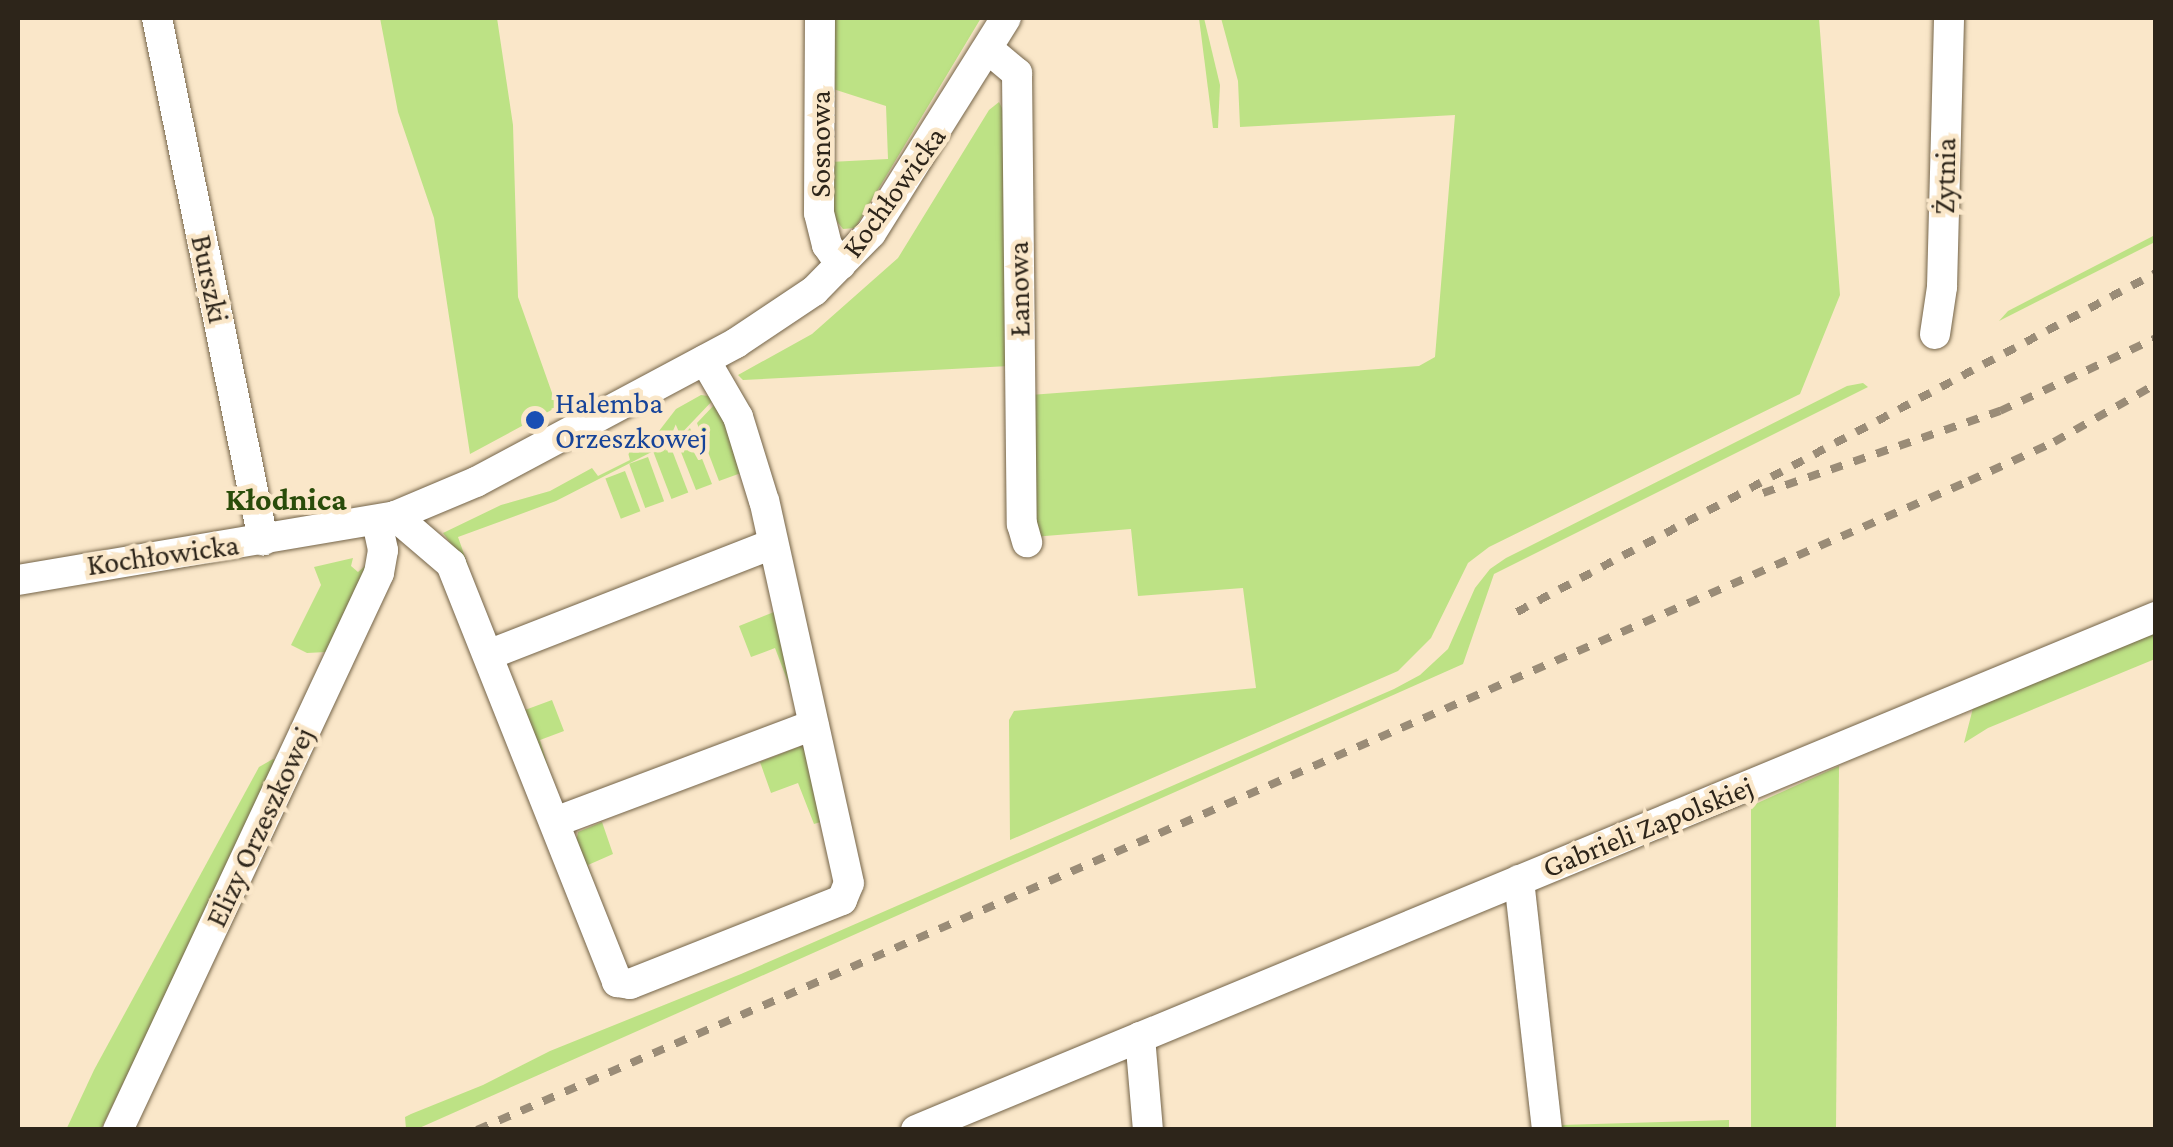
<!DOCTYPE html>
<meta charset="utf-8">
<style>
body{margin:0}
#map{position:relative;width:2173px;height:1147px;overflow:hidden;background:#fae7c9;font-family:"Crimson Pro",serif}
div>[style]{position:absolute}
.green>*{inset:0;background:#bde285;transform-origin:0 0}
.roads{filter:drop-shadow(0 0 2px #746449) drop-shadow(0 0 2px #746449)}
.minor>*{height:30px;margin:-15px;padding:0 15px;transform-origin:15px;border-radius:15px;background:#fff}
.rail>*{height:8px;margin-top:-4px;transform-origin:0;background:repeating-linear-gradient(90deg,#9a8c77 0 12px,transparent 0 24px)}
.dots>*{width:28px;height:28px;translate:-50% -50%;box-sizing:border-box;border:5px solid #fae7c9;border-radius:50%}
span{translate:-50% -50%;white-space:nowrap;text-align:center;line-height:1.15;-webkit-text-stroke:9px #fae7c9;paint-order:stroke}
.street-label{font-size:30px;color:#2d251a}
.transit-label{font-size:30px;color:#164399}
.left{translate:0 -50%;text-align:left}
.neighbourhood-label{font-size:32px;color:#294c0a;font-weight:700}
.frame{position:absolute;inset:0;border:20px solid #2d251a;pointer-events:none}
</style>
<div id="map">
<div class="green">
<i style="clip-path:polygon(380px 18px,497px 18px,513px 125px,518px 297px,557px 407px,470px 454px,434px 218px,398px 112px)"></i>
<i style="clip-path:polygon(832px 18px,981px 18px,855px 228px,843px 229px,832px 215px,830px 162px,888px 159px,886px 106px,830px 88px)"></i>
<i style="clip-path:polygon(1199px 18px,1204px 18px,1220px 85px,1218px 128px,1213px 128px)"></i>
<i style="clip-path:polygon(1221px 18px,1819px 18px,1840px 295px,1800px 394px,1489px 547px,1468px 563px,1431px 638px,1398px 671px,1010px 840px,1009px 720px,1014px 711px,1256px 688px,1243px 588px,1138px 596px,1131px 529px,1033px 537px,1030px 395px,1419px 366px,1435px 357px,1455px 115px,1240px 127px,1238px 81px)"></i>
<i style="clip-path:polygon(999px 102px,1008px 120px,1009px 366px,743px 380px,738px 375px,812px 334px,898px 258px,989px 110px)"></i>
<i style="clip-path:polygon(2155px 235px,2155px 242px,1999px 321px,2008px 311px)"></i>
<i style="clip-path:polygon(1863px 383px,1868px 387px,1494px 574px,1463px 664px,417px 1129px,406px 1129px,405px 1117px,411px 1114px,483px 1085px,550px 1051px,741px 974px,1394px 689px,1420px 675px,1448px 649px,1475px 588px,1490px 569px,1506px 558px,1847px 386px)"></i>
<i style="clip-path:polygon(701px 395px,716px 397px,675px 440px,556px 501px,458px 537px,469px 568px,443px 533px,501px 505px,550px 491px,592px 468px,598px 476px,630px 460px,627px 449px,659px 431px,676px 409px)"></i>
<i style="clip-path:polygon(715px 404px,744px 461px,741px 473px,719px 481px,697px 423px)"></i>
<i style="clip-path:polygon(690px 428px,712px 484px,696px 490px,677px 442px)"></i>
<i style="left:670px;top:445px;width:51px;height:18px;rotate:69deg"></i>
<i style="left:648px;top:457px;width:47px;height:20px;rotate:70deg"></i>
<i style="left:625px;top:471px;width:43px;height:21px;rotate:69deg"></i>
<i style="clip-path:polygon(353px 558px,351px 566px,358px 572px,365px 566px,366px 571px,326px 652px,307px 653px,291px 645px,321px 585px,314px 567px)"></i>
<i style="clip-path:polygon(779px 610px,795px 689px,791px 690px,775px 648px,751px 657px,739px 626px)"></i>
<i style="clip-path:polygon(2155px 633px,2155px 659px,1988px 728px,1964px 743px,1973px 708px)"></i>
<i style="clip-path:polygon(552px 700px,564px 731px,540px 740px,553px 783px,525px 710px)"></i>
<i style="clip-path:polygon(801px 746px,810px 749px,824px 821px,814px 824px,798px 783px,771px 793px,760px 762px)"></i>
<i style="clip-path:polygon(273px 759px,277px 762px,275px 771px,101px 1129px,66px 1130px,94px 1070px,259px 767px)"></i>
<i style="clip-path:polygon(1839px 766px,1836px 1129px,1751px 1129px,1751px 806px)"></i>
<i style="clip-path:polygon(602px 822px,613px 854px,588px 865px,601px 908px,576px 842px,578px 832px)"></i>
<i style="clip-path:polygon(1729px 1120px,1729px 1129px,1562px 1130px,1561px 1125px)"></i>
</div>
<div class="roads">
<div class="minor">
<i style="left:157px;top:18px;width:533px;rotate:78.52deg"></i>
<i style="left:820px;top:18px;width:195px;rotate:90.3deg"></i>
<i style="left:819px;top:213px;width:33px;rotate:76deg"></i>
<i style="left:827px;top:245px;width:24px;rotate:55deg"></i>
<i style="left:988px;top:49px;width:38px;rotate:40deg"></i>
<i style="left:1017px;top:73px;width:451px;rotate:89.4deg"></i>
<i style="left:1022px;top:524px;width:19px;rotate:74deg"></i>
<i style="left:1935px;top:334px;width:48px;rotate:-81.5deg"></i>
<i style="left:1942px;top:287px;width:269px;rotate:-88.5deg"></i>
<i style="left:395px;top:516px;width:74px;rotate:40.6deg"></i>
<i style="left:451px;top:564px;width:450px;rotate:68.3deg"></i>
<i style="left:617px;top:982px;width:13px;rotate:9deg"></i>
<i style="left:630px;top:984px;width:228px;rotate:-21.6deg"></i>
<i style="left:842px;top:900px;width:18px;rotate:-68deg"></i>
<i style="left:849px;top:883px;width:391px;rotate:-102.5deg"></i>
<i style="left:764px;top:501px;width:88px;rotate:-107.2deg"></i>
<i style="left:738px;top:417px;width:66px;rotate:-120.1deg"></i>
<i style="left:18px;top:580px;width:382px;rotate:-9.6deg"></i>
<i style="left:395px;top:516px;width:88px;rotate:-22.8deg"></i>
<i style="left:476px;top:482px;width:295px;rotate:-28.1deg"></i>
<i style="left:736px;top:343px;width:94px;rotate:-33.7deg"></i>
<i style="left:814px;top:291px;width:81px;rotate:-45.5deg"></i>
<i style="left:871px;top:233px;width:254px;rotate:-57.9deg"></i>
<i style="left:488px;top:655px;width:306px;rotate:-21.3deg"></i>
<i style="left:555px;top:822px;width:276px;rotate:-20.6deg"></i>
<i style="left:1519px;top:880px;width:252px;rotate:83.6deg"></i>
<i style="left:1140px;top:1037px;width:93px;rotate:85.1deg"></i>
<i style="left:118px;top:1130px;width:615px;rotate:-64.89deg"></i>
<i style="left:379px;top:573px;width:23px;rotate:-80deg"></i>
<i style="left:383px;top:550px;width:30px;rotate:-102deg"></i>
<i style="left:916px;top:1130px;width:1342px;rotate:-22.48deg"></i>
</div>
</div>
<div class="rail">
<i style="left:1763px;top:493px;width:251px;rotate:-19.1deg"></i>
<i style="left:2000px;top:411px;width:172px;rotate:-25.1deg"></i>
<i style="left:1517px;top:612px;width:723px;rotate:-27.95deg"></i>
<i style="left:477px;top:1130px;width:1627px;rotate:-23.51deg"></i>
<i style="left:1969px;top:481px;width:94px;rotate:-24.6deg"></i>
<i style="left:2054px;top:442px;width:117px;rotate:-29.6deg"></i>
</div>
<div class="dots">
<i style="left:535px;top:420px;background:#1a4fb4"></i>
</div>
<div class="street-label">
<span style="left:820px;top:144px;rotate:-90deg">Sosnowa</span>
<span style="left:1945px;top:176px;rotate:-89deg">Żytnia</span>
<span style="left:894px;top:192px;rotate:-54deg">Kochłowicka</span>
<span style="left:210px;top:279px;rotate:78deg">Burszki</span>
<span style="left:1019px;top:289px;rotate:-91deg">Łanowa</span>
<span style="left:163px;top:555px;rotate:-8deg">Kochłowicka</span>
<span style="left:260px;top:827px;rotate:-65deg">Elizy Orzeszkowej</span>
<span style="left:1648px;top:827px;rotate:-22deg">Gabrieli Zapolskiej</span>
</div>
<div class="transit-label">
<span class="left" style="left:555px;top:420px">Halemba<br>Orzeszkowej</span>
</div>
<div class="neighbourhood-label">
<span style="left:286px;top:499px">Kłodnica</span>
</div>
<div class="frame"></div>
</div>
